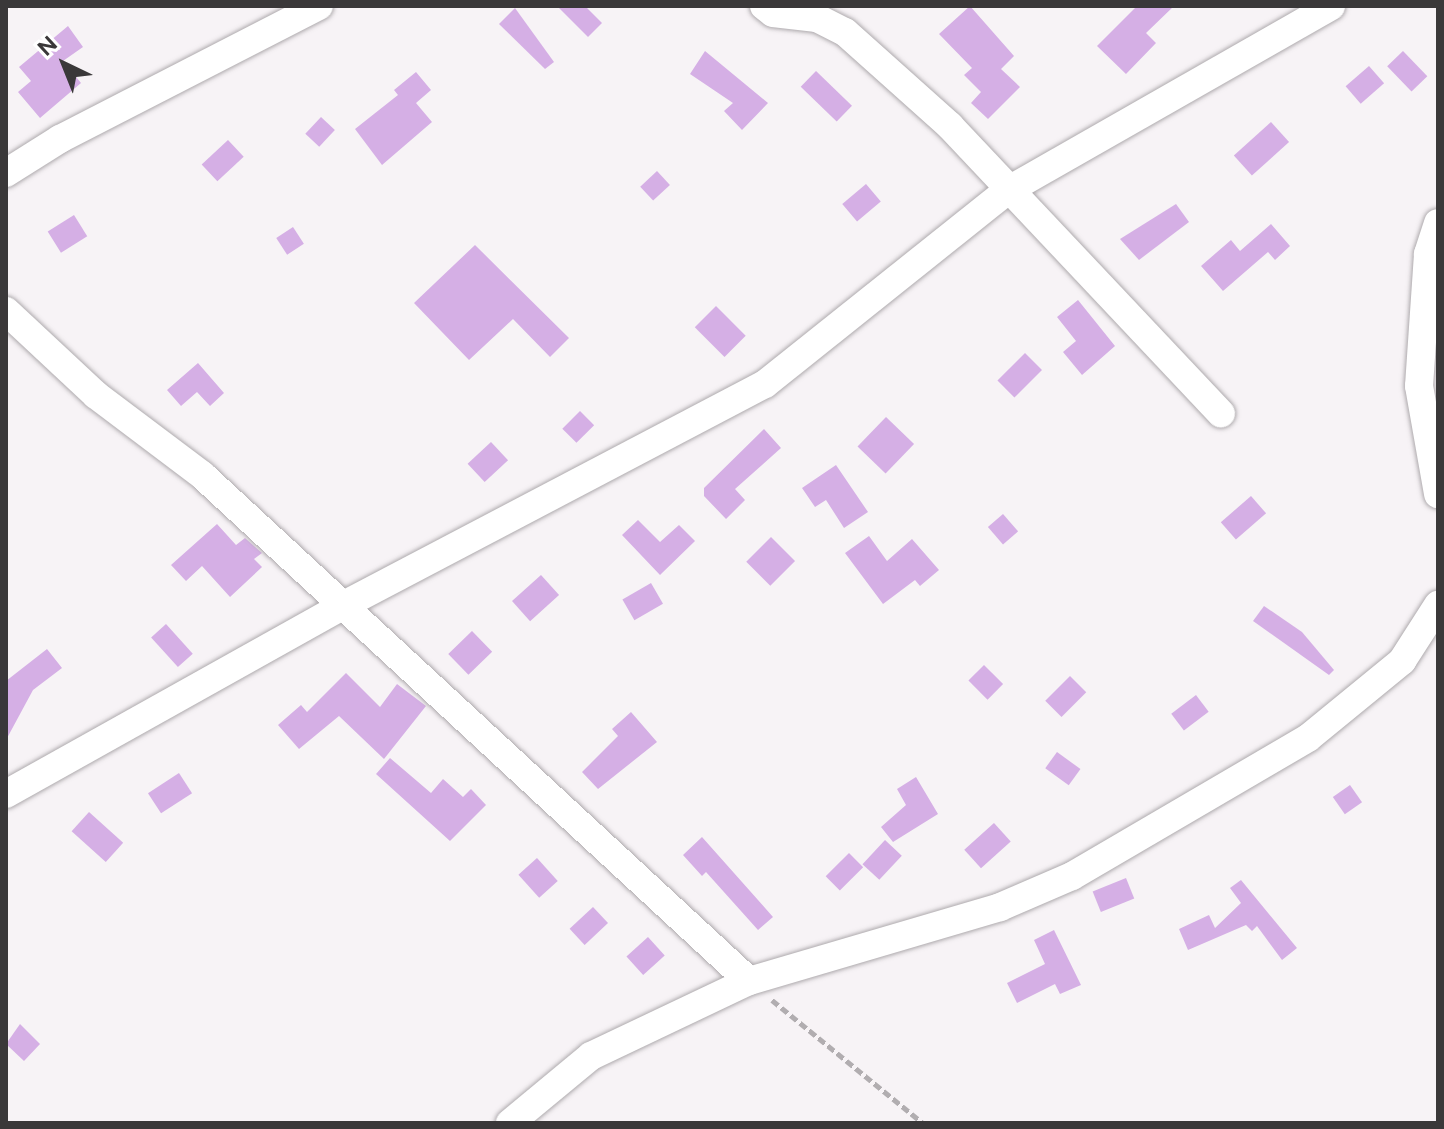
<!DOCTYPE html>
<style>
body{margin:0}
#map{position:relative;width:1444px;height:1129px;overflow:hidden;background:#f7f3f6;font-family:Figtree,sans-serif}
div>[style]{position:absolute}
.building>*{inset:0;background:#d5afe5;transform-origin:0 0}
.path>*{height:5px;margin-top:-2.5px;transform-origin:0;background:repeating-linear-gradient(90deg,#b1adb0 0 8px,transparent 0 12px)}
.roads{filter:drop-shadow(0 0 2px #aeaaad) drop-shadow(0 0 2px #aeaaad)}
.street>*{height:28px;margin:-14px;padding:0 14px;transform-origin:14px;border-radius:14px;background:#fff}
span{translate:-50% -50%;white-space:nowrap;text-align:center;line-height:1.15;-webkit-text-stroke:6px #fff;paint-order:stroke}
.frame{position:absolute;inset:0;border:8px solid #3a3839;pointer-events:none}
.north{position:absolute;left:24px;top:24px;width:80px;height:80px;-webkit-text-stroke:6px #fff;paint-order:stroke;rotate:317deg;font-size:22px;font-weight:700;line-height:32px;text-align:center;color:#3a3839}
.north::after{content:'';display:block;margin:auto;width:28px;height:36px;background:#3a3839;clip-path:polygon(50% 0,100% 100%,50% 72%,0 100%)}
</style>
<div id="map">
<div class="building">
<i style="clip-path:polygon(557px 6px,585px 6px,602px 23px,588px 37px)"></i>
<i style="clip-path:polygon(970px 6px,1014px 56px,1001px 69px,1020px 87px,988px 119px,971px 103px,981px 92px,964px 75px,972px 68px,939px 34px)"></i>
<i style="clip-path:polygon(1137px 6px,1174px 6px,1146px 33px,1156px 43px,1126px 74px,1097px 46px)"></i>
<i style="clip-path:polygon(515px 8px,554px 62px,545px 69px,499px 24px)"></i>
<i style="clip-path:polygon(68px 26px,83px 47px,63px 61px,81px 83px,40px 118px,18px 92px,31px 81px,19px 67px)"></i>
<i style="clip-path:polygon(705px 51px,768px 103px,742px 130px,724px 111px,733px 103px,690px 74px)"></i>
<i style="left:1403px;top:51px;width:35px;height:22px;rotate:46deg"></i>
<i style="left:1369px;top:66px;width:23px;height:31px;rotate:49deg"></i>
<i style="left:816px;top:71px;width:50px;height:22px;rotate:44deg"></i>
<i style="clip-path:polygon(416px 72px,431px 90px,416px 103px,432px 122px,382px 165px,355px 129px,398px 95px,394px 90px)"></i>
<i style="left:321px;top:117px;width:19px;height:23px;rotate:43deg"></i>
<i style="left:1271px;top:122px;width:27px;height:50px;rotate:48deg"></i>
<i style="left:228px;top:140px;width:23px;height:36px;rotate:47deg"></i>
<i style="left:657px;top:171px;width:19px;height:23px;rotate:47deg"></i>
<i style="left:866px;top:184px;width:23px;height:31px;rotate:50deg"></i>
<i style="clip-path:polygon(1176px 204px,1189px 222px,1139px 260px,1120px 239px)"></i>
<i style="left:74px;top:215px;width:25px;height:31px;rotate:58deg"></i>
<i style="clip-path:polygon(1271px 224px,1290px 246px,1275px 260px,1268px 252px,1223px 291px,1201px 266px,1231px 240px,1240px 251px)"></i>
<i style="left:293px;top:227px;width:20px;height:20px;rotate:57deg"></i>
<i style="clip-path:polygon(475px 245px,569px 338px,550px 357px,513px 319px,469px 360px,414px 303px)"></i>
<i style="clip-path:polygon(1078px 300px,1115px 346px,1082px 375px,1063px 352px,1076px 341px,1057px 317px)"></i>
<i style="left:716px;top:306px;width:42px;height:30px;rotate:45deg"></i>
<i style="left:1025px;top:353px;width:24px;height:39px;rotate:45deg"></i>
<i style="clip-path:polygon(198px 363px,224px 393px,210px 406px,197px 392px,181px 406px,167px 390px)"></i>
<i style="left:580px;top:411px;width:20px;height:25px;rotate:45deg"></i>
<i style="left:886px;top:417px;width:39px;height:41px;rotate:44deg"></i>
<i style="clip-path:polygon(764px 429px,781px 448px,735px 489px,745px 500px,726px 519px,704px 496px,704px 488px)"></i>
<i style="left:491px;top:442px;width:25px;height:32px;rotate:47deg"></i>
<i style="clip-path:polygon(836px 465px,868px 512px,844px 528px,826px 500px,815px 507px,802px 488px)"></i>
<i style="left:1251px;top:496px;width:23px;height:40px;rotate:49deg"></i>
<i style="left:1003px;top:514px;width:23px;height:20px;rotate:49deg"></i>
<i style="clip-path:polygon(638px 520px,660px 542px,679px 525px,695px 541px,660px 575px,622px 535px)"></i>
<i style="clip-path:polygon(217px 524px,236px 545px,245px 538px,262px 553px,254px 559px,262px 567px,230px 597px,202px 566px,186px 581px,171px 565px)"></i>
<i style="clip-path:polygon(869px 536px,887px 561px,912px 539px,939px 570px,920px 586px,915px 580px,883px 604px,845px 553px)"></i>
<i style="left:771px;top:537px;width:34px;height:35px;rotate:45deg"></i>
<i style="left:541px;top:575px;width:27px;height:39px;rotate:48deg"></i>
<i style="left:651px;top:583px;width:24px;height:33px;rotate:60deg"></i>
<i style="clip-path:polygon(1264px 606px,1302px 632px,1334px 670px,1329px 675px,1253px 621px)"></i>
<i style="left:166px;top:624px;width:40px;height:20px;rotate:48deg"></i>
<i style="left:472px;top:631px;width:29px;height:33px;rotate:46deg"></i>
<i style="clip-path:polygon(47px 649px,62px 668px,33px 690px,6px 740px,6px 681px)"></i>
<i style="left:984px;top:665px;width:27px;height:22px;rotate:45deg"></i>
<i style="clip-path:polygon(346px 673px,380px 707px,397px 684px,426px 706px,384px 759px,339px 716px,299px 749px,278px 725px,301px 705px,307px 712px)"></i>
<i style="left:1070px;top:676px;width:23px;height:35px;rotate:45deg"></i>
<i style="left:1196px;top:695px;width:21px;height:31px;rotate:53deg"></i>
<i style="clip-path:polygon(631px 712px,657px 742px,598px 789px,582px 772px,618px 736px,612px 729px)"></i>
<i style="left:1057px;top:752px;width:29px;height:20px;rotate:36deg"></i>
<i style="clip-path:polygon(390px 758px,431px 793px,443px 779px,463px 797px,471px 789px,486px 805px,450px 841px,376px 774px)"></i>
<i style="left:179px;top:773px;width:24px;height:37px;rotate:57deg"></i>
<i style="clip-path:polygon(916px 777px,938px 814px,893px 842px,881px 827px,906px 805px,897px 789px)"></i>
<i style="left:1350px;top:785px;width:21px;height:21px;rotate:55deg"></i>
<i style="left:89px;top:812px;width:46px;height:26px;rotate:42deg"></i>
<i style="left:994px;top:823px;width:25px;height:40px;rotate:48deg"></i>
<i style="clip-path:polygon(702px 837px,773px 917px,758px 930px,706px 872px,702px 876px,683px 855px)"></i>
<i style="left:885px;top:840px;width:23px;height:33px;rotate:43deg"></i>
<i style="left:849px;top:853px;width:20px;height:33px;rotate:45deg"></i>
<i style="left:537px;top:858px;width:31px;height:25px;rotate:48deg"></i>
<i style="left:1126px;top:878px;width:22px;height:36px;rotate:68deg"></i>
<i style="clip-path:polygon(1241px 880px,1297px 948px,1282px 960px,1257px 926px,1252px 931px,1246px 925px,1188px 950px,1179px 929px,1209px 915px,1215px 928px,1241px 903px,1230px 888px)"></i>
<i style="left:593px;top:907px;width:22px;height:32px;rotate:47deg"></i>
<i style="clip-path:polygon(1054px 930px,1081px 985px,1060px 994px,1055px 984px,1017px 1003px,1007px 983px,1045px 964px,1034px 940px)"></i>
<i style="left:648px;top:937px;width:25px;height:29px;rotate:48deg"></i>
<i style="clip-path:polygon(20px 1024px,40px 1044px,24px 1061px,6px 1044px)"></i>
</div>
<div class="path">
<i style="left:772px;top:1000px;width:195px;rotate:39.2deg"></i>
</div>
<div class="roads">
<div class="street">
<i style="left:764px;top:6px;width:11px;rotate:38deg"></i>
<i style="left:773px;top:13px;width:44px;rotate:6.5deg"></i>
<i style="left:817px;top:18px;width:31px;rotate:27deg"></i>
<i style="left:845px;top:32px;width:141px;rotate:41.8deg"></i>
<i style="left:950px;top:126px;width:395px;rotate:46.7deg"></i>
<i style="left:6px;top:173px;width:64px;rotate:-32.2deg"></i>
<i style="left:60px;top:139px;width:291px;rotate:-27.2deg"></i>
<i style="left:1438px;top:223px;width:33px;rotate:108deg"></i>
<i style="left:1428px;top:254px;width:132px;rotate:93.9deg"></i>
<i style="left:1419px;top:386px;width:110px;rotate:80deg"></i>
<i style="left:6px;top:311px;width:123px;rotate:43deg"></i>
<i style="left:96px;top:395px;width:133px;rotate:37deg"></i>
<i style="left:202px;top:475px;width:745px;rotate:42.77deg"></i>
<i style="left:6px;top:794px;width:387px;rotate:-29.2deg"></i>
<i style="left:344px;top:605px;width:475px;rotate:-27.7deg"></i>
<i style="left:765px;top:384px;width:310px;rotate:-38.6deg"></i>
<i style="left:1007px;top:191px;width:373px;rotate:-29.7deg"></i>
<i style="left:510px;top:1123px;width:105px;rotate:-39.6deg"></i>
<i style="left:591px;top:1056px;width:175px;rotate:-25.4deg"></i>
<i style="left:749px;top:981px;width:262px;rotate:-16.4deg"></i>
<i style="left:1000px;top:907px;width:78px;rotate:-23.3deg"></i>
<i style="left:1072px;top:876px;width:273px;rotate:-30.3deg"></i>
<i style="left:1308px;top:738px;width:122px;rotate:-39.3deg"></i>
<i style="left:1402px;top:661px;width:67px;rotate:-57.3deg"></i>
</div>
</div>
<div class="frame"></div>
<div class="north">N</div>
</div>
